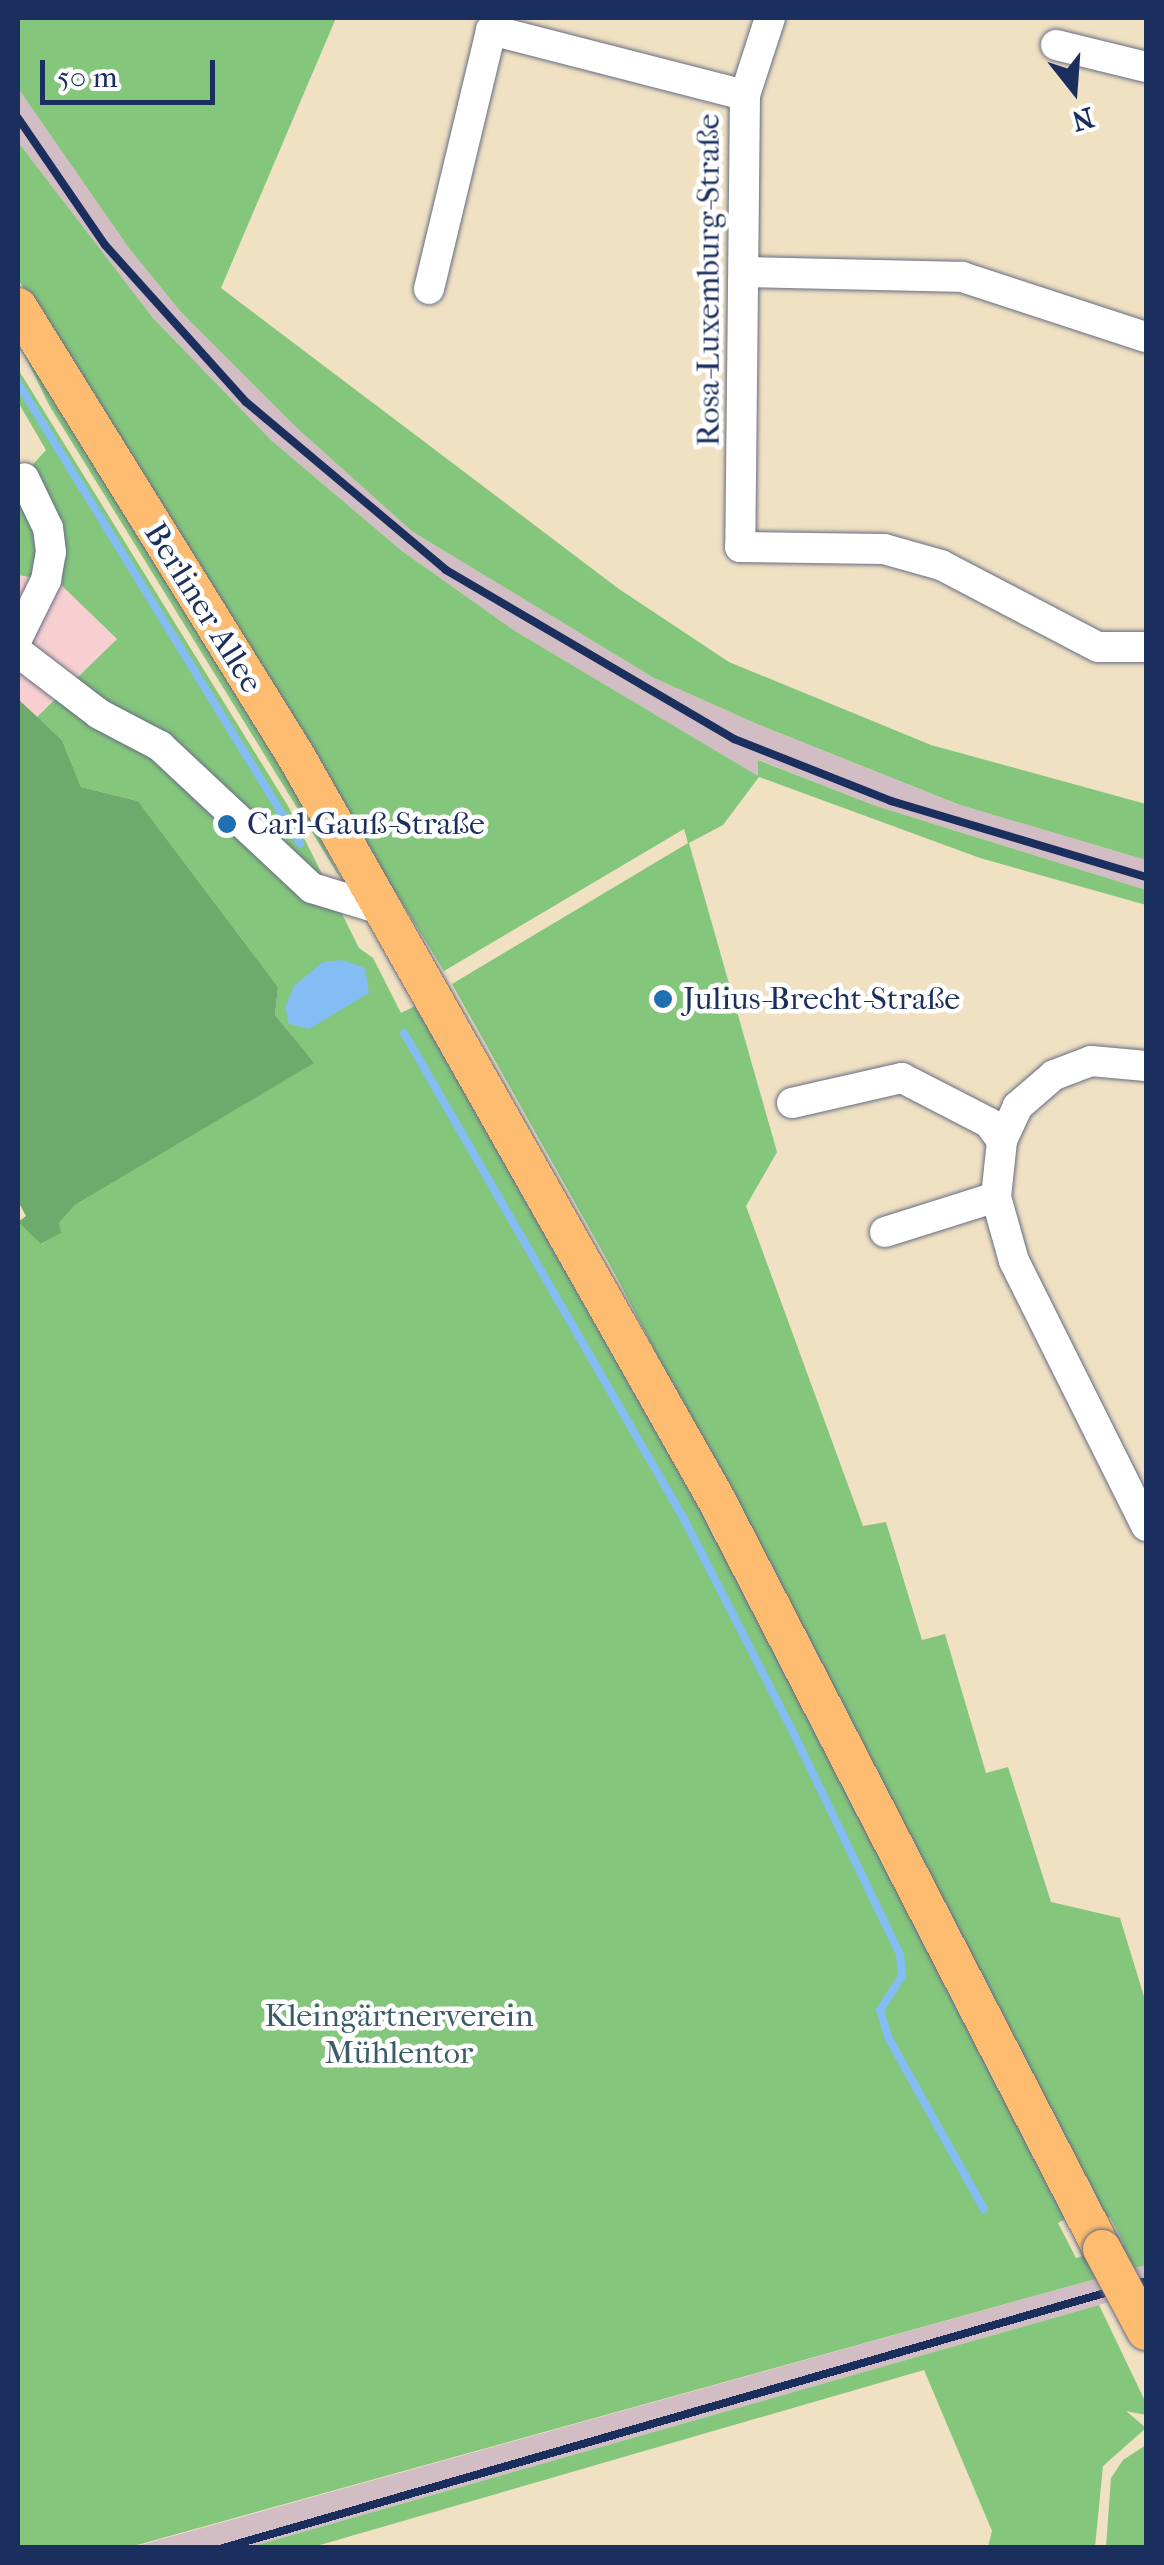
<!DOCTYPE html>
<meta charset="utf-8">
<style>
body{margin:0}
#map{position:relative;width:1164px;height:2565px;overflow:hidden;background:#f0e1c3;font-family:"IM FELL French Canon",serif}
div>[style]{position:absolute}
.built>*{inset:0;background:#f7cfd0}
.industrial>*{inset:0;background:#d2bdc5}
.green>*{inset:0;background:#85c67d}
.forest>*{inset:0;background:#6cab6c}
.water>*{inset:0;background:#83bdf4}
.stream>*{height:8px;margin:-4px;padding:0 4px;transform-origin:4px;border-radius:4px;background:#83bdf4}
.roads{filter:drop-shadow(0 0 2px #666d81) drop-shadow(0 0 2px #666d81)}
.minor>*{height:30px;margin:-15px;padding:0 15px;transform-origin:15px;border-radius:15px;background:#fff}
.major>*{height:38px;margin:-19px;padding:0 19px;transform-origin:19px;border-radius:19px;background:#fdbc6f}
.rail>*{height:8px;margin:-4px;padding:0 4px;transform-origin:4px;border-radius:4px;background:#1b2f5e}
.bridges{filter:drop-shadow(0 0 2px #666d81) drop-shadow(0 0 2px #666d81)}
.major-bridge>*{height:38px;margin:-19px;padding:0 19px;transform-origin:19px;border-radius:19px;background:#fdbc6f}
.dots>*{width:28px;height:28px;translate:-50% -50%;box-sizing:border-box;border:5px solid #fff;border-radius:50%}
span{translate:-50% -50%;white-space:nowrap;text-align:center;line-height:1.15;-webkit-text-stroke:9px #fff;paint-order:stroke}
.street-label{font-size:32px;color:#1b2f5e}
.poi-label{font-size:32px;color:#1b2f5e}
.left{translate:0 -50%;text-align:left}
.park-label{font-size:32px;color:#3b5c67}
.frame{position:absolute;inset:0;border:20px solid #1b2f5e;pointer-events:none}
.north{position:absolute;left:1024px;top:40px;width:100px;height:100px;-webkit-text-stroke:8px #fff;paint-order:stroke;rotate:163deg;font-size:28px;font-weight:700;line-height:40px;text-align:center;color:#1b2f5e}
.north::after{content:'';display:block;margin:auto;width:35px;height:45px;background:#1b2f5e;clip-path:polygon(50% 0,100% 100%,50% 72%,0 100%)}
.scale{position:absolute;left:40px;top:60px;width:175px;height:45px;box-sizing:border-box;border:5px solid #1b2f5e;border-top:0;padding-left:12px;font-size:30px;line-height:35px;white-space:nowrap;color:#1b2f5e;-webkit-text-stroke:8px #fff;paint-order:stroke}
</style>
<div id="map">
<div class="built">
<i style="clip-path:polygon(18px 575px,58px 582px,117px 639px,37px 717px,18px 699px)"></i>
</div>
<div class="industrial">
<i style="clip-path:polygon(18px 88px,181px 312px,413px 532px,654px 678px,757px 724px,960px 805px,1146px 860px,1146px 890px,876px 806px,759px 760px,759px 777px,515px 631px,402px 551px,271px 440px,153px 318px,18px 142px)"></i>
<i style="clip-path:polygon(1146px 2265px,1146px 2290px,1099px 2305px,250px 2547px,130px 2548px)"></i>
</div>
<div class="green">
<i style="clip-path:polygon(18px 18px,336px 18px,221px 288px,619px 589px,729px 662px,931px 745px,1146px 804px,1146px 860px,960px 805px,757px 724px,654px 678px,413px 532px,296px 427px,181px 312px,129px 248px,18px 88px)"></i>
<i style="clip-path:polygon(18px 142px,153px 318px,271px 440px,402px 551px,515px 631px,758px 776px,758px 760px,876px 806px,1146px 890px,1146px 905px,980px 858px,759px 777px,723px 825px,689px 843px,777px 1152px,746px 1206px,863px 1526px,886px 1522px,922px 1640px,945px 1634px,986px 1773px,1008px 1767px,1051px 1902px,1120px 1918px,1146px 2003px,1146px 2265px,130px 2547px,18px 2547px,18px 1222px,42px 1244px,60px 1233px,59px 1223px,75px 1205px,313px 1063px,275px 1015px,278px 987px,138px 801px,81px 787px,62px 740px,37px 717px,117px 639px,58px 582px,18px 575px,18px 481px,46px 450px,18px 402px,18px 369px,288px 806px,359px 948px,373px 958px,401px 1013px,415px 1006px,651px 1410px,1067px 2218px,1058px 2223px,1076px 2258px,1124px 2244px,1110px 2217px,1105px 2218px,615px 1274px,452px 984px,688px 843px,684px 829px,444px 971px,18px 279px)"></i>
<i style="clip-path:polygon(18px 341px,283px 767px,344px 884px,49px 405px)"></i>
<i style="clip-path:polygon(1099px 2305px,1146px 2403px,1146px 2415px,1126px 2411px,1146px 2428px,1103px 2466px,1095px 2547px,988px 2547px,992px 2531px,924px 2370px,313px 2547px,250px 2547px)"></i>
<i style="clip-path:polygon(1146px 2445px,1146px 2547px,1106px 2547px,1111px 2478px,1123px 2460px)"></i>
</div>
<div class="forest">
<i style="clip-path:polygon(18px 699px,62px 740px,81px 787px,138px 801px,278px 987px,275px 1015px,314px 1063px,75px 1205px,59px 1223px,61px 1233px,41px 1244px,18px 1222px,26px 1216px,18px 1201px)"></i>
</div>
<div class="water">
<i style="clip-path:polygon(342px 960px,365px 968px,369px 993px,309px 1029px,289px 1024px,285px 1008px,294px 986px,323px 962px)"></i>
</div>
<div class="stream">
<i style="left:18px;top:383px;width:540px;rotate:58.49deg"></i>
<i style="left:404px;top:1033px;width:561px;rotate:60.05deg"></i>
<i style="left:684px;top:1519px;width:237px;rotate:62.9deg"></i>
<i style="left:792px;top:1730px;width:249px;rotate:64.3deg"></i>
<i style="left:900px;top:1954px;width:22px;rotate:85deg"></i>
<i style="left:902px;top:1976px;width:40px;rotate:122.9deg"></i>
<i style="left:880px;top:2010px;width:30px;rotate:73deg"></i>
<i style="left:889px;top:2039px;width:195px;rotate:60.8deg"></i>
</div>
<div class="roads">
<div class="minor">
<i style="left:770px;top:18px;width:81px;rotate:108deg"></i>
<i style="left:745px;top:95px;width:452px;rotate:90.6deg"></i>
<i style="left:740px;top:547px;width:144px;rotate:0.8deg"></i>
<i style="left:884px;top:549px;width:59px;rotate:15.7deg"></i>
<i style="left:941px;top:565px;width:177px;rotate:27.6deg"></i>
<i style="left:1098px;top:647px;width:48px"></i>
<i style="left:1056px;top:45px;width:93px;rotate:13.7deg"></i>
<i style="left:748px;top:272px;width:214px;rotate:1.3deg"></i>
<i style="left:962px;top:277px;width:194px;rotate:18.1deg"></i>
<i style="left:429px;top:289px;width:266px;rotate:-76.5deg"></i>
<i style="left:491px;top:30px;width:262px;rotate:14.4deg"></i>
<i style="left:18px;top:637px;width:64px;rotate:-63.8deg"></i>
<i style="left:46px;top:580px;width:28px;rotate:-80deg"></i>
<i style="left:51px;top:552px;width:24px;rotate:-97deg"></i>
<i style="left:48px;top:528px;width:55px;rotate:-115.6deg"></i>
<i style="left:18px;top:652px;width:102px;rotate:37.4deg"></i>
<i style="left:99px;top:714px;width:69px;rotate:27.7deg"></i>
<i style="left:160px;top:746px;width:208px;rotate:43.1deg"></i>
<i style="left:312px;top:888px;width:75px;rotate:17deg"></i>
<i style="left:1146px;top:1066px;width:55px;rotate:-174.8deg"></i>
<i style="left:1091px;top:1061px;width:40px;rotate:159deg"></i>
<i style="left:1054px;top:1075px;width:48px;rotate:139.3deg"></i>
<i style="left:1018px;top:1106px;width:38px;rotate:115deg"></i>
<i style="left:1002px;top:1141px;width:56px;rotate:96.1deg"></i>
<i style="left:996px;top:1197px;width:66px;rotate:74.3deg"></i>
<i style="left:1014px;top:1261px;width:296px;rotate:63.5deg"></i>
<i style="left:792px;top:1103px;width:113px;rotate:-12.8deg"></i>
<i style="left:902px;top:1078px;width:98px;rotate:27.3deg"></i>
<i style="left:989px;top:1123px;width:22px;rotate:54deg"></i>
<i style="left:885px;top:1232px;width:116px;rotate:-17.5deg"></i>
</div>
<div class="major">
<i style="left:18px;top:307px;width:528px;rotate:58.24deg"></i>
<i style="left:296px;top:756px;width:853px;rotate:60.52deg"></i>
<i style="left:716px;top:1499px;width:844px;rotate:62.77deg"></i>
</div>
</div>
<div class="rail">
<i style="left:18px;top:118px;width:154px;rotate:55.6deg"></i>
<i style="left:105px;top:245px;width:211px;rotate:48.1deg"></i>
<i style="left:246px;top:402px;width:261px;rotate:40deg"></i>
<i style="left:446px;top:570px;width:334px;rotate:30.4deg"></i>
<i style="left:734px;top:739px;width:169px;rotate:21.5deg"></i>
<i style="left:891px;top:801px;width:266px;rotate:16.6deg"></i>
<i style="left:223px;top:2548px;width:961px;rotate:-16.13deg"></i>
</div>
<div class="bridges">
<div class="major-bridge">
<i style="left:1102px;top:2249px;width:93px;rotate:61.8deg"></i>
</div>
</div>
<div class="dots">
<i style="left:227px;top:824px;background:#1f6fb2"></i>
<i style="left:663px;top:999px;background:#1f6fb2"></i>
</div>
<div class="street-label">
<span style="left:709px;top:280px;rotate:-90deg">Rosa-Luxemburg-Straße</span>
<span style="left:203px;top:608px;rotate:58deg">Berliner Allee</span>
</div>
<div class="poi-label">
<span class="left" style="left:247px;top:824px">Carl-Gauß-Straße</span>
<span class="left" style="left:683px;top:999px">Julius-Brecht-Straße</span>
</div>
<div class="park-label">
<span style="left:399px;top:2035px">Kleingärtnerverein<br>Mühlentor</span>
</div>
<div class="frame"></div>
<div class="north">N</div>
<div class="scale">50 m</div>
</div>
